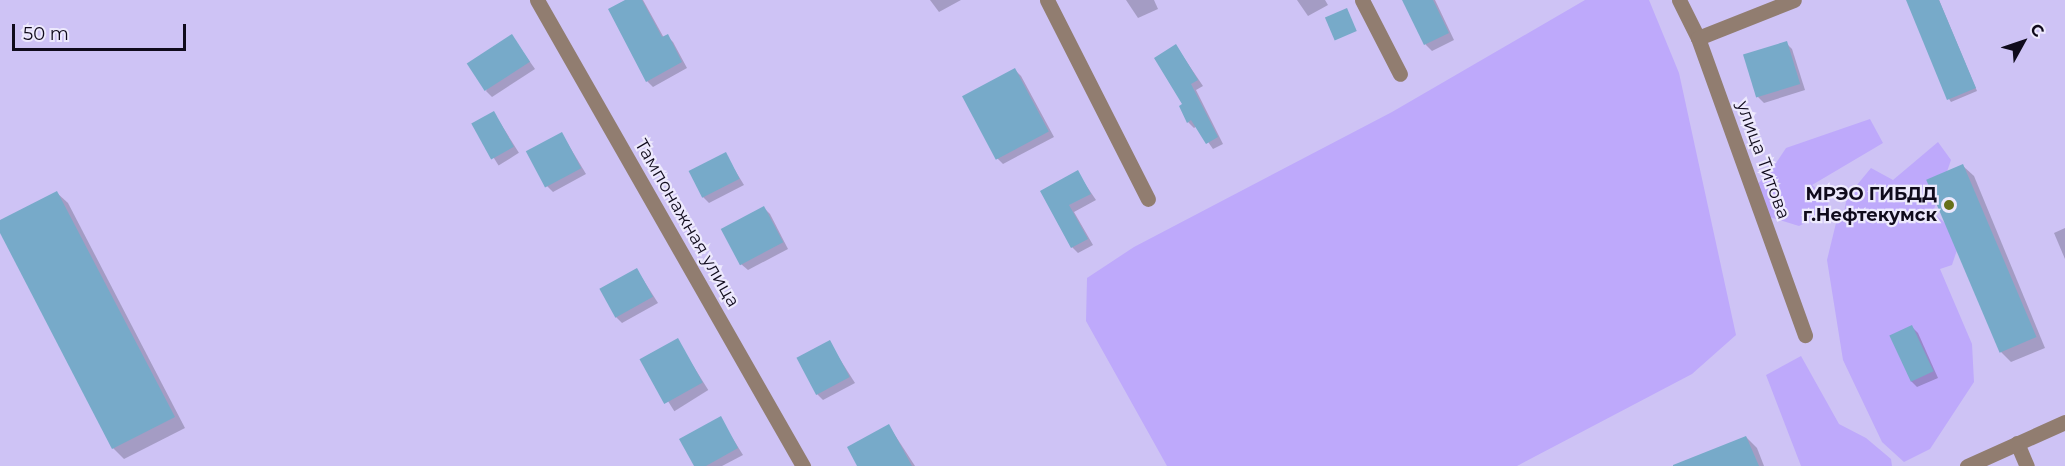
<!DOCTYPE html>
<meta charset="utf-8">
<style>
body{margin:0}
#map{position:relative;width:2065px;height:466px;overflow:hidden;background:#cec3f5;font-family:Montserrat,sans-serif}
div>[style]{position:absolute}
.green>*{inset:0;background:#bea9fb}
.shadow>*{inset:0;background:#0003;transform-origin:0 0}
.building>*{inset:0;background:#77aac9;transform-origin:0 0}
.minor>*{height:15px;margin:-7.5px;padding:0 7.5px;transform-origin:7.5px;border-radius:7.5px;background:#917d70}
.dots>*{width:16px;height:16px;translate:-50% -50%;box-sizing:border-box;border:3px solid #ede9fd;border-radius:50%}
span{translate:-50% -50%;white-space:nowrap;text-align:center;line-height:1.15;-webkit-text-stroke:4.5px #ede9fd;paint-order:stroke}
.street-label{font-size:18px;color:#100b1c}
.poi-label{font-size:18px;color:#100b1c;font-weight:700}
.right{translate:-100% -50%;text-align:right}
.north{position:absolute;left:1993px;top:12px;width:60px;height:60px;-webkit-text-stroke:4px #ede9fd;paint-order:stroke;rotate:50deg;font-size:16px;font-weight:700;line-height:24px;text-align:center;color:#100b1c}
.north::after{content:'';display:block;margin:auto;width:21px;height:27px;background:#100b1c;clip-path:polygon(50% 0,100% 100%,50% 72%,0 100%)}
.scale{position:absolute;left:12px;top:24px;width:174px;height:27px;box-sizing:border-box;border:3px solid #100b1c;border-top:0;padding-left:8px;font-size:18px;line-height:21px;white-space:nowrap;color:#100b1c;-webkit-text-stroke:4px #ede9fd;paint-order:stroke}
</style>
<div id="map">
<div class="green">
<i style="clip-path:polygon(1585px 0,1649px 0,1679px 73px,1736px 335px,1692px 374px,1517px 466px,1167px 466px,1086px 321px,1087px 278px,1134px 247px,1392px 112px)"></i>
<i style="clip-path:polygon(1870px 119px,1883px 143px,1812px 185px,1830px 199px,1825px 213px,1799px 226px,1753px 212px,1749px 192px,1770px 172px,1786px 148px)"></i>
<i style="clip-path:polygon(1938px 142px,1951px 160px,1933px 212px,1961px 238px,1952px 265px,1940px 269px,1972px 344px,1974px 382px,1930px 449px,1904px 462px,1882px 442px,1843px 360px,1827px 260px,1836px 223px,1843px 217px,1847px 197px,1871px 168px,1893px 180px)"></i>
<i style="clip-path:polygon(1801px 356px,1839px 424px,1866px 438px,1891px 459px,1892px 466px,1801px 466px,1766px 375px)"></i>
</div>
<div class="shadow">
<i style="clip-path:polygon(628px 0,643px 0,664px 38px,667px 36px,673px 42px,687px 68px,653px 87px,647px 81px)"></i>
<i style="clip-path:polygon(930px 0,961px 0,939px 12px)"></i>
<i style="clip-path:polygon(1126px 0,1154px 0,1158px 9px,1138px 18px)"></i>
<i style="clip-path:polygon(1297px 0,1325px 0,1328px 5px,1308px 16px)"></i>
<i style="clip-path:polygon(1404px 0,1435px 0,1454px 40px,1432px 51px,1426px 45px)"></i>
<i style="clip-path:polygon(1907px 0,1939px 0,1977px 91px,1951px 102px,1949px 99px)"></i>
<i style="clip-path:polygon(512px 36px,535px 69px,492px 97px,486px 91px)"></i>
<i style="clip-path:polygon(1786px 43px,1792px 49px,1805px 90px,1764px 103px,1758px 97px)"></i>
<i style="clip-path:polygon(1176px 46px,1203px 86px,1196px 90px,1223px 144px,1213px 149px,1197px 126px,1194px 128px,1188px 122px)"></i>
<i style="clip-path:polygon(1015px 70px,1021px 76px,1054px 137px,1003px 164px,997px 158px,964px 97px)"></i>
<i style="left:494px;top:113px;width:47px;height:24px;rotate:58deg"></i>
<i style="clip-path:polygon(562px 134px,586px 174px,553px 192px,547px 186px)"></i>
<i style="clip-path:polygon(725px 154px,744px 185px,709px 203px,703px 197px)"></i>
<i style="clip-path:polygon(1963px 166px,1974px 176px,2045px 348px,2011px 362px,2000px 351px)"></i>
<i style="clip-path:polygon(1077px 172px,1096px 200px,1074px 212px,1093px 245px,1078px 253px,1072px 247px,1042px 191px)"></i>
<i style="clip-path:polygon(57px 193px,68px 203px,185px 428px,124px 459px,113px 448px,0 230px,0 222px)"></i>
<i style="clip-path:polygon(764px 208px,770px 214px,788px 249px,748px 270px,741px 264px)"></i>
<i style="clip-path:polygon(2065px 228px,2065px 259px,2054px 233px)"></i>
<i style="clip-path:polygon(637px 270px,658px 303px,622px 323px,616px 317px)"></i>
<i style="clip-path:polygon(1912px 327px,1918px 333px,1938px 378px,1917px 387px,1911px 381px)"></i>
<i style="left:677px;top:340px;width:59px;height:40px;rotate:58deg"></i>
<i style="clip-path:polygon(829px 342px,855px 383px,823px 400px,817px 394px)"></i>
<i style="clip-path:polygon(720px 418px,743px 455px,722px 466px,696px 466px)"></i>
<i style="clip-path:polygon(889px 426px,915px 466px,859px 466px)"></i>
<i style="clip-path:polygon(1746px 437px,1757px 448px,1764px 466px,1698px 466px)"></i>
</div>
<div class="building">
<i style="clip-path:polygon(625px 0,642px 0,662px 37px,668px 34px,682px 62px,646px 82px,608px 9px)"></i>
<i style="clip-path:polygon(1402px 0,1433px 0,1449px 33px,1424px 45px)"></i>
<i style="clip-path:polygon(1906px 0,1939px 0,1976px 88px,1947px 100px)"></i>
<i style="left:1347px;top:8px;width:25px;height:24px;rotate:67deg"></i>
<i style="left:512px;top:34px;width:33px;height:54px;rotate:57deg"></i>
<i style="left:1787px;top:41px;width:45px;height:46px;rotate:73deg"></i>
<i style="clip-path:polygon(1176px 44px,1198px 80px,1191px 84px,1218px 137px,1206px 144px,1191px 120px,1187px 123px,1179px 106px,1182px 104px,1154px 58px)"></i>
<i style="left:1015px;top:68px;width:72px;height:60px;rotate:62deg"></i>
<i style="left:494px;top:111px;width:41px;height:26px;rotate:61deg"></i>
<i style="left:562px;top:132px;width:41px;height:41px;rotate:62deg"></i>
<i style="left:726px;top:152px;width:30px;height:42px;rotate:63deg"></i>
<i style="left:1963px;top:164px;width:188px;height:40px;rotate:67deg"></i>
<i style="clip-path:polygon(1078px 170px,1091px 194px,1069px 205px,1088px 239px,1071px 248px,1040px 191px)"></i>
<i style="clip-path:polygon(57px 191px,175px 417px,112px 449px,0 233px,0 220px)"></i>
<i style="left:764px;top:206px;width:41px;height:49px;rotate:62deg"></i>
<i style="left:637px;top:268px;width:33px;height:43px;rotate:61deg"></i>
<i style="left:1912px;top:325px;width:51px;height:25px;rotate:65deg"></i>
<i style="left:678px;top:338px;width:51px;height:44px;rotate:61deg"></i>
<i style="left:830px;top:340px;width:42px;height:38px;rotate:62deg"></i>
<i style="clip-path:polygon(721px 416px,738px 448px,706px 466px,694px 466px,679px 439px)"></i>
<i style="clip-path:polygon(889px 424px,912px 466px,857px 466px,847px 447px)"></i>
<i style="clip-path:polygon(1746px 436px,1759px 466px,1673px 466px,1673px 465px)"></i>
</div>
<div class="minor">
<i style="left:537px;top:0;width:537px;rotate:60.28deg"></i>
<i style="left:1047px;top:0;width:223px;rotate:63.1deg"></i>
<i style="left:1362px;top:0;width:83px;rotate:62.8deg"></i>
<i style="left:1679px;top:0;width:42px;rotate:63.4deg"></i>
<i style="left:1698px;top:38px;width:316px;rotate:70.2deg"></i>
<i style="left:1698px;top:38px;width:103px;rotate:-21.6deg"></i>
<i style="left:2017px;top:443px;width:25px;rotate:67deg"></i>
<i style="left:1967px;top:466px;width:107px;rotate:-24.2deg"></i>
</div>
<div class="dots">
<i style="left:1949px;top:205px;background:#68711a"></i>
</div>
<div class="street-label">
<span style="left:1763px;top:160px;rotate:70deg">улица Титова</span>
<span style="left:687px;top:223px;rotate:60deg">Тампонажная улица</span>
</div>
<div class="poi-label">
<span class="right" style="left:1937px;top:205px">МРЭО ГИБДД<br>г.Нефтекумск</span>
</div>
<div class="north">С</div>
<div class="scale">50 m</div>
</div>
